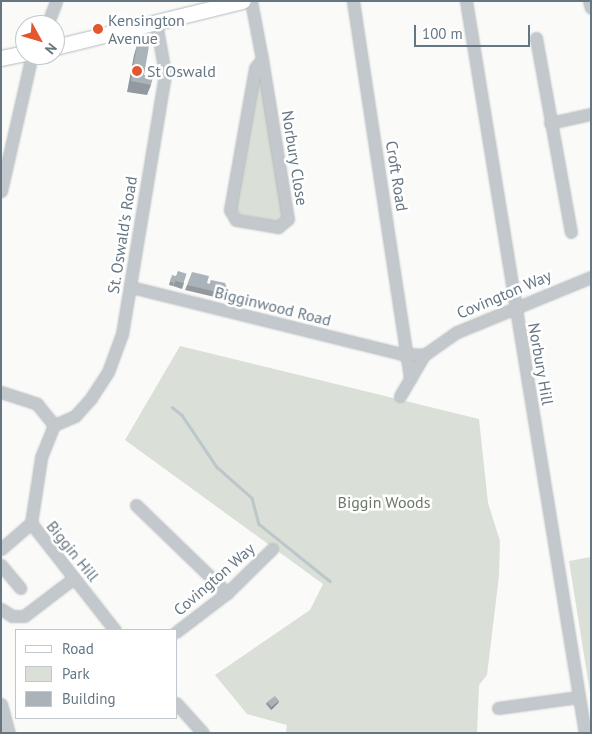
<!DOCTYPE html>
<style>
body{margin:0}
#map{position:relative;width:592px;height:734px;overflow:hidden;background:#fafaf8;font-family:"PT Sans",sans-serif}
div>[style]{position:absolute}
.green>*{inset:0;background:#dadfd7}
.stream>*{height:2.5px;margin:-1.25px;padding:0 1.25px;transform-origin:1.25px;border-radius:1.25px;background:#bbc7cb}
.roads{filter:drop-shadow(0 0 1px #b5babe) drop-shadow(0 0 1px #b5babe)}
.minor>*{height:11px;margin:-5.5px;padding:0 5.5px;transform-origin:5.5px;border-radius:5.5px;background:#c3c8cc}
.major>*{height:15px;margin:-7.5px;padding:0 7.5px;transform-origin:7.5px;border-radius:7.5px;background:#fff}
.wall>*{inset:0;background:#929a9f}
.shaded-wall>*{inset:0;background:#777d82}
.building>*{inset:0;background:#aab3b9;transform-origin:0 0}
.dots>*{width:14px;height:14px;translate:-50% -50%;box-sizing:border-box;border:2px solid #fff;border-radius:50%}
span{translate:-50% -50%;white-space:nowrap;text-align:center;line-height:1.15;-webkit-text-stroke:5px #fff;paint-order:stroke}
.poi-label{font-size:16px;color:#657683}
.left{translate:0 -50%;text-align:left}
.street-label{font-size:16px;color:#657683}
.park-label{font-size:16px;color:#687a64}
.frame{position:absolute;inset:0;border:2px solid #657683;pointer-events:none}
.legend{position:absolute;left:15px;top:629px;width:162px;height:90px;box-sizing:border-box;background:#fff;border:1px solid #c1c8cd;margin:0;padding:6px 9px;list-style:none;font-size:15px;color:#657683}
.legend li{display:flex;align-items:center;gap:10px;height:25px}
.legend b{width:25px;border:1px solid #c1c8cd}
.north{position:absolute;left:15px;top:15px;width:50px;height:50px;box-sizing:border-box;background:#fff;border:1px solid #c1c8cd;border-radius:50%;rotate:129deg;font-size:14px;font-weight:700;line-height:20px;text-align:center;color:#657683}
.north::after{content:'';display:block;margin:auto;width:18px;height:22px;background:#e4572e;clip-path:polygon(50% 0,100% 100%,50% 72%,0 100%)}
.scale{position:absolute;left:414px;top:25px;width:116px;height:22px;box-sizing:border-box;border:2px solid #657683;border-top:0;padding-left:6px;font-size:15px;line-height:18px;white-space:nowrap;color:#657683;-webkit-text-stroke:4px #fff;paint-order:stroke}
</style>
<div id="map">
<div class="green">
<i style="clip-path:polygon(260px 69px,285px 215px,276px 222px,241px 215px,234px 205px)"></i>
<i style="clip-path:polygon(180px 346px,479px 419px,488px 503px,500px 541px,499px 576px,487px 675px,479px 685px,477px 733px,286px 733px,287px 725px,247px 714px,215px 675px,310px 610px,323px 584px,125px 440px)"></i>
<i style="clip-path:polygon(591px 557px,591px 699px,569px 561px)"></i>
</div>
<div class="stream">
<i style="left:172px;top:407px;width:13px;rotate:39deg"></i>
<i style="left:182px;top:415px;width:63px;rotate:56.1deg"></i>
<i style="left:217px;top:467px;width:47px;rotate:41.5deg"></i>
<i style="left:252px;top:498px;width:27px;rotate:75deg"></i>
<i style="left:259px;top:524px;width:91px;rotate:38.8deg"></i>
</div>
<div class="roads">
<div class="minor">
<i style="left:251px;top:1px;width:59px;rotate:79.3deg"></i>
<i style="left:262px;top:59px;width:162px;rotate:80.8deg"></i>
<i style="left:288px;top:219px;width:13px;rotate:141deg"></i>
<i style="left:278px;top:227px;width:43px;rotate:-170.5deg"></i>
<i style="left:236px;top:220px;width:12px;rotate:-121deg"></i>
<i style="left:230px;top:210px;width:144px;rotate:-80deg"></i>
<i style="left:255px;top:68px;width:11px;rotate:-52deg"></i>
<i style="left:353px;top:1px;width:382px;rotate:81.4deg"></i>
<i style="left:466px;top:1px;width:742px;rotate:80.77deg"></i>
<i style="left:589px;top:1px;width:7px;rotate:74deg"></i>
<i style="left:47px;top:25px;width:26px;rotate:-69deg"></i>
<i style="left:536px;top:38px;width:197px;rotate:79.8deg"></i>
<i style="left:550px;top:123px;width:42px;rotate:-12.4deg"></i>
<i style="left:1px;top:191px;width:139px;rotate:-77.2deg"></i>
<i style="left:131px;top:287px;width:278px;rotate:13.9deg"></i>
<i style="left:401px;top:354px;width:23px;rotate:2deg"></i>
<i style="left:1px;top:392px;width:38px;rotate:18deg"></i>
<i style="left:37px;top:404px;width:27px;rotate:51deg"></i>
<i style="left:400px;top:396px;width:48px;rotate:-59.7deg"></i>
<i style="left:424px;top:355px;width:40px;rotate:-34.9deg"></i>
<i style="left:457px;top:332px;width:145px;rotate:-22.3deg"></i>
<i style="left:54px;top:425px;width:23px;rotate:-23deg"></i>
<i style="left:75px;top:416px;width:24px;rotate:-48deg"></i>
<i style="left:91px;top:398px;width:31px;rotate:-57deg"></i>
<i style="left:108px;top:372px;width:40px;rotate:-69.8deg"></i>
<i style="left:122px;top:334px;width:265px;rotate:-80.6deg"></i>
<i style="left:165px;top:73px;width:51px;rotate:-100.2deg"></i>
<i style="left:54px;top:425px;width:35px;rotate:112deg"></i>
<i style="left:41px;top:458px;width:66px;rotate:98.7deg"></i>
<i style="left:31px;top:523px;width:136px;rotate:51.9deg"></i>
<i style="left:136px;top:505px;width:127px;rotate:44deg"></i>
<i style="left:1px;top:549px;width:40px;rotate:-41deg"></i>
<i style="left:1px;top:565px;width:30px;rotate:50deg"></i>
<i style="left:1px;top:609px;width:13px;rotate:32deg"></i>
<i style="left:12px;top:616px;width:12px"></i>
<i style="left:24px;top:616px;width:63px;rotate:-37.2deg"></i>
<i style="left:176px;top:632px;width:64px;rotate:-37.4deg"></i>
<i style="left:227px;top:593px;width:63px;rotate:-44.4deg"></i>
<i style="left:176px;top:703px;width:40px;rotate:48deg"></i>
<i style="left:1px;top:704px;width:30px;rotate:75deg"></i>
<i style="left:498px;top:708px;width:81px;rotate:-7.8deg"></i>
</div>
<div class="major">
<i style="left:55px;top:47px;width:193px;rotate:-13.8deg"></i>
<i style="left:1px;top:58px;width:25px;rotate:-12deg"></i>
</div>
</div>
<div class="wall">
<i style="clip-path:polygon(137px 45px,144px 75px,151px 85px,147px 95px,127px 92px,134px 55px)"></i>
<i style="clip-path:polygon(178px 271px,184px 283px,182px 289px,173px 286px)"></i>
<i style="clip-path:polygon(176px 276px,173px 286px,169px 285px,171px 278px)"></i>
<i style="clip-path:polygon(211px 280px,225px 294px,223px 299px,185px 290px,187px 285px,210px 284px)"></i>
<i style="clip-path:polygon(279px 701px,278px 703px,271px 710px,266px 704px,267px 702px)"></i>
</div>
<div class="shaded-wall">
<i style="clip-path:polygon(279px 701px,278px 703px,271px 710px,272px 707px)"></i>
</div>
<div class="building">
<i style="clip-path:polygon(137px 45px,149px 46px,144px 75px,153px 77px,151px 85px,131px 81px)"></i>
<i style="left:178px;top:271px;width:9px;height:10px;rotate:18deg"></i>
<i style="clip-path:polygon(192px 272px,209px 276px,207px 283px,210px 284px,211px 280px,225px 283px,227px 288px,225px 294px,187px 285px)"></i>
<i style="left:172px;top:275px;width:4px;height:7px;rotate:14deg"></i>
<i style="clip-path:polygon(275px 696px,279px 701px,272px 707px,267px 702px)"></i>
</div>
<div class="dots">
<i style="left:98px;top:29px;background:#e4572e"></i>
<i style="left:137px;top:71px;background:#e4572e"></i>
</div>
<div class="poi-label">
<span class="left" style="left:108px;top:29px">Kensington<br>Avenue</span>
<span class="left" style="left:147px;top:71px">St Oswald</span>
</div>
<div class="street-label">
<span style="left:295px;top:158px;rotate:81deg">Norbury Close</span>
<span style="left:397px;top:176px;rotate:81deg">Croft Road</span>
<span style="left:122px;top:235px;rotate:-81deg">St. Oswald's Road</span>
<span style="left:504px;top:294px;rotate:-23deg">Covington Way</span>
<span style="left:273px;top:306px;rotate:14deg">Bigginwood Road</span>
<span style="left:541px;top:364px;rotate:80deg">Norbury Hill</span>
<span style="left:73px;top:551px;rotate:51deg">Biggin Hill</span>
<span style="left:214px;top:579px;rotate:-41deg">Covington Way</span>
</div>
<div class="park-label">
<span style="left:384px;top:502px">Biggin Woods</span>
</div>
<div class="frame"></div>
<ul class="legend">
<li><b style="height:6px;background:#fff"></b>Road</li>
<li><b style="height:14px;background:#dadfd7"></b>Park</li>
<li><b style="height:14px;background:#aab3b9"></b>Building</li>
</ul>
<div class="north">N</div>
<div class="scale">100 m</div>
</div>
